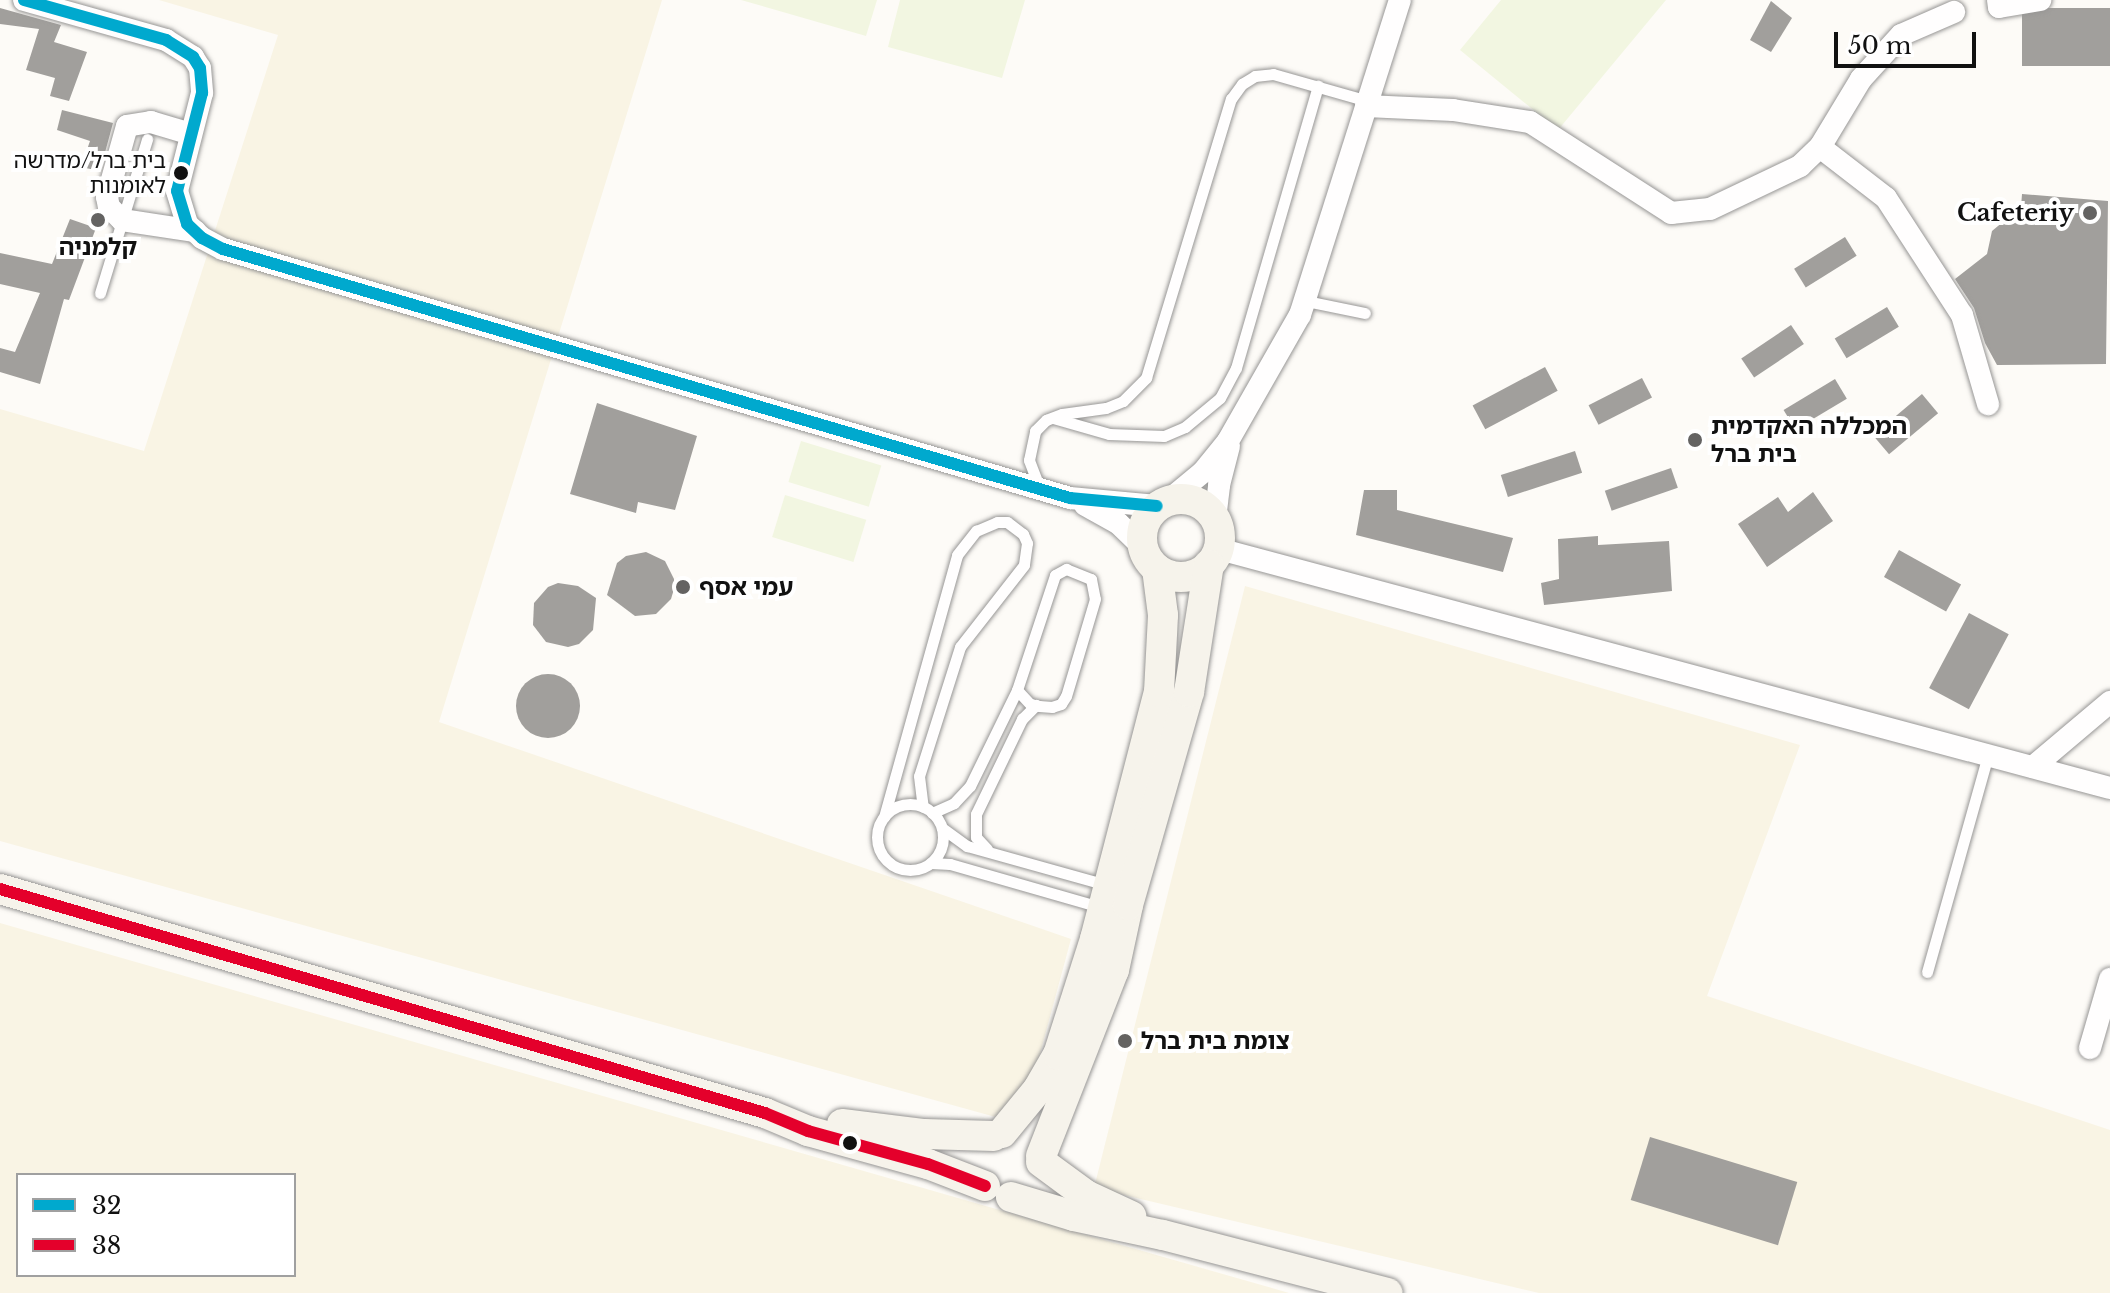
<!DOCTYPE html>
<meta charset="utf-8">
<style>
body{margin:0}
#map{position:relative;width:2110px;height:1293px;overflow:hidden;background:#fdfbf7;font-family:"Libre Baskerville","Noto Sans Hebrew",serif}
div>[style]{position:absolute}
.farmland>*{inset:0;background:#f9f4e4}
.pitch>*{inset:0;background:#f2f6e1;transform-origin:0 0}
.building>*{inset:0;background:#a19f9c;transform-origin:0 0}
.round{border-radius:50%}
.roads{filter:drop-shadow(0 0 2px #979695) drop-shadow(0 0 2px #979695)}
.lane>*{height:11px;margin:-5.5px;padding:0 5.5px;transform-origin:5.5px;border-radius:5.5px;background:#fffefe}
.lane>.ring{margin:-5.5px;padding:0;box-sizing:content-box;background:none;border:11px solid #fffefe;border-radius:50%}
.street>*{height:22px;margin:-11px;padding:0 11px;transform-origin:11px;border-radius:11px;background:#fffefe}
.secondary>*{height:30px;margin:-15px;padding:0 15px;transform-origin:15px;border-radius:15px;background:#f6f3eb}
.secondary>.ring{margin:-15px;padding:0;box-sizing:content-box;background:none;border:30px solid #f6f3eb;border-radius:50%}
.bus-1>*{height:12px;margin:-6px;padding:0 6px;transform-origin:6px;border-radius:6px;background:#00a9ce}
.bus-2>*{height:12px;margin:-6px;padding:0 6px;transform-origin:6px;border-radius:6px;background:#e4002b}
.dots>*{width:22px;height:22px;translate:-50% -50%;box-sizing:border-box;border:4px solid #fff;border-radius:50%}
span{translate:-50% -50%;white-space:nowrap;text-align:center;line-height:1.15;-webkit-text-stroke:8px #fff;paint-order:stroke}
.bus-label{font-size:22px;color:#111}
.right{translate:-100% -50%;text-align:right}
.poi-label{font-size:24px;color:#111;font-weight:700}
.left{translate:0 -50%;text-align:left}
.legend{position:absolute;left:16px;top:1173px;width:280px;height:104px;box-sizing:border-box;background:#fff;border:2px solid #a0a0a0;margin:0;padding:10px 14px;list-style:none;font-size:24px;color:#111}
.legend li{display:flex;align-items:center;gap:16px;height:40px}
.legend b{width:40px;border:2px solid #a0a0a0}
.scale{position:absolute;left:1834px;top:32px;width:142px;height:36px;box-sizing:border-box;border:4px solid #111;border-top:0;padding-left:10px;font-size:24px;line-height:28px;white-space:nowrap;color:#111;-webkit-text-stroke:6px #fff;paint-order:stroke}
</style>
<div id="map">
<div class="farmland">
<i style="clip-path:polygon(159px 0,662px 0,439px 722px,1071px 939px,1021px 1124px,0 841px,0 409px,144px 451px,278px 35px)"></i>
<i style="clip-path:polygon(1245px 586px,1800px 745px,1707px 996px,2110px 1130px,2110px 1293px,1539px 1293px,1094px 1188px)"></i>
<i style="clip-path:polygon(evenodd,0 923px,1289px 1293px,0 1293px,0 923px,18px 1175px,294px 1175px,294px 1275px,18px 1275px,18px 1175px)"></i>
</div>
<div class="pitch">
<i style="clip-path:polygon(741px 0,877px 0,866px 36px)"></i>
<i style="clip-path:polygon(900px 0,1025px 0,1002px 78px,888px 47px)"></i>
<i style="clip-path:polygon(1501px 0,1666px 0,1558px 130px,1460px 50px)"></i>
<i style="left:801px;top:441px;width:84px;height:43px;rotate:17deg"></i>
<i style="left:785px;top:495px;width:85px;height:44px;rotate:17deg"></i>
</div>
<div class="building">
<i style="clip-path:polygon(1771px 1px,1792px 18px,1771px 52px,1750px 40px)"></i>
<i style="clip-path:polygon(0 8px,61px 25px,54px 42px,87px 52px,69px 101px,50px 96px,55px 78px,26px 70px,39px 29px,0 24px)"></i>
<i style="left:2110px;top:8px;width:58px;height:88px;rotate:90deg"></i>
<i style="clip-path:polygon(62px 110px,113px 123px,100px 171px,81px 167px,90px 141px,57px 130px)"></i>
<i style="clip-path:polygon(2022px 194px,2108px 201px,2106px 364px,1997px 365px,1985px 343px,1974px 308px,1955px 279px,1987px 254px,1992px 231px,2004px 221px,2020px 220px)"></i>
<i style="clip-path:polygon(70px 219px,96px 228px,69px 300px,64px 299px,40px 384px,0 372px,0 348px,15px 352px,40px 293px,0 284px,0 253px,52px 264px)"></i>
<i style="left:1845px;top:237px;width:22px;height:60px;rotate:58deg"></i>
<i style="left:1887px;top:307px;width:23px;height:61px;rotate:59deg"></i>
<i style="left:1791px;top:325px;width:23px;height:60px;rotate:56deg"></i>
<i style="left:1545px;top:367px;width:27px;height:82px;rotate:62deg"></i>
<i style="left:1642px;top:378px;width:22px;height:60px;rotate:63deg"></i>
<i style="left:1835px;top:379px;width:23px;height:60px;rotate:59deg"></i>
<i style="left:1922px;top:394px;width:25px;height:64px;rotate:50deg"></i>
<i style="clip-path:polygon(597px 403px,697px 436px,675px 510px,638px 502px,636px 513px,570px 494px)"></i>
<i style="left:1575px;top:451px;width:23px;height:78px;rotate:72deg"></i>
<i style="left:1671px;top:468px;width:21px;height:70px;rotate:71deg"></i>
<i style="clip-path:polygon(1364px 490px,1397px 490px,1397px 510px,1513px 538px,1503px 572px,1356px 535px)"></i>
<i style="clip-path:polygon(1813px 492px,1833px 521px,1767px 567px,1738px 524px,1778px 497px,1788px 512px)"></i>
<i style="clip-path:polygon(1598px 536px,1598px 545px,1669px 541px,1672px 591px,1544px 605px,1541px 583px,1559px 579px,1558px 539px)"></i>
<i style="left:1899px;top:550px;width:71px;height:31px;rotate:29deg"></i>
<i style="clip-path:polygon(646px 552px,665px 561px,674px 579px,674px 589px,671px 599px,656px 614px,635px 616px,607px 595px,617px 563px,626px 556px)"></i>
<i style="clip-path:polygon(558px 583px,578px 586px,596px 598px,593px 630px,579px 644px,568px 647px,546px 642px,533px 625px,534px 603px,548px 587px)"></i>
<i style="left:1969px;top:613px;width:45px;height:85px;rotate:28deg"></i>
<i class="round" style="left:516px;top:674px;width:64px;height:64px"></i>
<i style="left:1650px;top:1137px;width:154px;height:66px;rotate:17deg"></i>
</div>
<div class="roads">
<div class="lane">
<i style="left:100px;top:293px;width:161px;rotate:-73deg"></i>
<i style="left:1306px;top:301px;width:60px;rotate:11.5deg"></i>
<i style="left:1053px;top:418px;width:58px;rotate:15.9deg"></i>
<i style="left:1109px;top:434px;width:55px;rotate:2.1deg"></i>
<i style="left:1164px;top:436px;width:23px;rotate:-23deg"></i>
<i style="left:1185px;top:427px;width:45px;rotate:-39.6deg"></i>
<i style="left:1220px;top:398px;width:34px;rotate:-62deg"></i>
<i style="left:1236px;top:368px;width:294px;rotate:-73.8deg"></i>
<i style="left:1040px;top:489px;width:31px;rotate:-111deg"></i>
<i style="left:1029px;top:460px;width:30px;rotate:-78deg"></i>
<i style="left:1035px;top:431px;width:16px;rotate:-45deg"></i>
<i style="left:1046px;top:420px;width:17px;rotate:-21deg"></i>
<i style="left:1062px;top:414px;width:44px;rotate:-7.8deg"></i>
<i style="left:1106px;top:408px;width:18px;rotate:-22deg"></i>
<i style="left:1123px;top:401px;width:33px;rotate:-45deg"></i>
<i style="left:1146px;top:378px;width:292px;rotate:-73.1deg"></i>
<i style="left:1231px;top:99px;width:19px;rotate:-54deg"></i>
<i style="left:1242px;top:84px;width:15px;rotate:-32deg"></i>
<i style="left:1255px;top:76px;width:18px;rotate:-6deg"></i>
<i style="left:1273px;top:74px;width:99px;rotate:15.9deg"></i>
<i style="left:1066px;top:569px;width:27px;rotate:22deg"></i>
<i style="left:1091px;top:579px;width:20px;rotate:79deg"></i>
<i style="left:1095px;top:599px;width:101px;rotate:106.6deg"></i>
<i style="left:1066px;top:696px;width:9px;rotate:122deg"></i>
<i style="left:1061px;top:704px;width:9px;rotate:162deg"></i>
<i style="left:1052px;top:707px;width:13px;rotate:-176deg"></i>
<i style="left:1039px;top:706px;width:9px;rotate:-167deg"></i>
<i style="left:1030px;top:704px;width:19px;rotate:-133deg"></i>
<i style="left:1017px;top:690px;width:121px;rotate:-71.7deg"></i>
<i style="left:1055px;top:575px;width:13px;rotate:-29deg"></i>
<i class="ring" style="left:877px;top:804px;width:55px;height:55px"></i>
<i style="left:932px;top:813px;width:24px;rotate:-24deg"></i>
<i style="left:954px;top:803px;width:23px;rotate:-47deg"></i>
<i style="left:970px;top:786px;width:107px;rotate:-63.9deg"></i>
<i style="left:884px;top:817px;width:272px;rotate:-74.4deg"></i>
<i style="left:957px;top:555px;width:31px;rotate:-52deg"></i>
<i style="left:976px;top:531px;width:23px;rotate:-23deg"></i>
<i style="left:997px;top:522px;width:10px"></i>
<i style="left:1007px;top:522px;width:20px;rotate:37deg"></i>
<i style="left:1023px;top:534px;width:10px;rotate:66deg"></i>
<i style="left:1027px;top:543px;width:22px;rotate:98deg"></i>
<i style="left:1024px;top:565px;width:104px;rotate:128deg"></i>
<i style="left:960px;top:647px;width:135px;rotate:107.6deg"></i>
<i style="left:919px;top:776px;width:31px;rotate:83deg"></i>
<i style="left:942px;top:828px;width:31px;rotate:36deg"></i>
<i style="left:967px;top:846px;width:145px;rotate:15.6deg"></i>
<i style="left:987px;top:849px;width:16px;rotate:-133deg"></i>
<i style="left:976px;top:837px;width:23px;rotate:-90deg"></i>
<i style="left:976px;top:814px;width:106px;rotate:-64.2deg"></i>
<i style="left:1022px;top:719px;width:20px;rotate:-45deg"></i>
<i style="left:931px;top:863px;width:19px;rotate:3deg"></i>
<i style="left:950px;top:864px;width:156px;rotate:16deg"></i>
<i style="left:1927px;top:972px;width:225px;rotate:-74.3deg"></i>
</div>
<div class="street">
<i style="left:24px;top:0;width:148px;rotate:15.7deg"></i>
<i style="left:166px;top:40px;width:32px;rotate:32deg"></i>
<i style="left:193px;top:57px;width:13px;rotate:58deg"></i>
<i style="left:200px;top:68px;width:25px;rotate:85deg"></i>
<i style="left:202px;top:93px;width:101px;rotate:104.3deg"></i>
<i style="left:177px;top:191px;width:34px;rotate:73deg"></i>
<i style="left:187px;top:224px;width:21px;rotate:43deg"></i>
<i style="left:202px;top:238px;width:24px;rotate:28deg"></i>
<i style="left:223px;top:249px;width:883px;rotate:16.38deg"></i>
<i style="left:1070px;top:498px;width:87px;rotate:5.3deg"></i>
<i style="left:1998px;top:0;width:7px;rotate:82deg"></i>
<i style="left:1999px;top:7px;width:42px;rotate:-9.7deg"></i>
<i style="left:1366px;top:106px;width:87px;rotate:2.6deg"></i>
<i style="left:1453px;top:110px;width:78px;rotate:8.9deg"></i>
<i style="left:1530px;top:122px;width:168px;rotate:32.8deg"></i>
<i style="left:1671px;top:213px;width:39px;rotate:-6deg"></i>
<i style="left:1710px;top:209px;width:100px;rotate:-25.5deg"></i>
<i style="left:1800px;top:166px;width:28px;rotate:-44deg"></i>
<i style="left:1820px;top:147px;width:79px;rotate:-58.9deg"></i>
<i style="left:1861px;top:79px;width:59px;rotate:-47.7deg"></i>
<i style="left:1901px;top:35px;width:58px;rotate:-23.5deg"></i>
<i style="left:191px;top:134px;width:42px;rotate:-163.3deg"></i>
<i style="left:151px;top:122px;width:24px;rotate:171deg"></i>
<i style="left:127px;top:126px;width:74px;rotate:105.7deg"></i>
<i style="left:107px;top:197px;width:10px;rotate:79deg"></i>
<i style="left:109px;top:207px;width:18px;rotate:45deg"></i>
<i style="left:122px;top:220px;width:74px;rotate:8.6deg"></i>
<i style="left:1820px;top:147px;width:83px;rotate:37.7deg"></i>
<i style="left:1886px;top:198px;width:140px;rotate:57deg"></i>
<i style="left:1962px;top:315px;width:93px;rotate:73.7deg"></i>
<i style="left:1168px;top:501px;width:45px;rotate:-39.6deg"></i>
<i style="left:1203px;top:472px;width:40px;rotate:-51deg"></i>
<i style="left:1228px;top:441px;width:145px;rotate:-60.3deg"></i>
<i style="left:1300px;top:315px;width:330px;rotate:-72.4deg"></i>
<i style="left:1085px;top:505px;width:38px;rotate:29deg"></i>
<i style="left:1118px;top:523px;width:35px;rotate:44deg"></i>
<i style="left:1215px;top:519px;width:34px;rotate:-83deg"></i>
<i style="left:1219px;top:485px;width:40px;rotate:-75.6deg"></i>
<i style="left:1219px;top:549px;width:922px;rotate:15.02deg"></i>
<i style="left:2033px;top:767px;width:101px;rotate:-40.2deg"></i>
<i style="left:2090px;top:1048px;width:72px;rotate:-73.8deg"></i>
</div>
<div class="secondary">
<i class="ring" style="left:1142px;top:499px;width:48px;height:48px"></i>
<i style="left:0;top:889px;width:797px;rotate:16.32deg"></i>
<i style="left:765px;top:1113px;width:47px;rotate:22.7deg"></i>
<i style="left:808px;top:1131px;width:124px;rotate:15.4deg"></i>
<i style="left:928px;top:1164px;width:61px;rotate:21.1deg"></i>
<i style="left:842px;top:1124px;width:83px;rotate:7deg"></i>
<i style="left:924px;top:1134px;width:70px;rotate:1.6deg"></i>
<i style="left:1002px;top:1133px;width:57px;rotate:-50.7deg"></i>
<i style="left:1038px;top:1089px;width:39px;rotate:-60deg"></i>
<i style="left:1058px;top:1055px;width:122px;rotate:-72.3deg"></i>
<i style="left:1095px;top:939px;width:255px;rotate:-75.5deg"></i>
<i style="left:1159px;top:692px;width:77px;rotate:-87deg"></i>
<i style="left:1163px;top:615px;width:46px;rotate:-97.4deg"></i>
<i style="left:1041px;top:1156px;width:200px;rotate:-68.6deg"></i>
<i style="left:1114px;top:970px;width:66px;rotate:-77.8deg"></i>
<i style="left:1128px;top:905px;width:222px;rotate:-74deg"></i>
<i style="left:1189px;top:692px;width:129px;rotate:-81.1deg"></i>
<i style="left:1041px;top:1162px;width:56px;rotate:36.3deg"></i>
<i style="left:1086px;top:1195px;width:50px;rotate:25deg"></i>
<i style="left:1011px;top:1197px;width:66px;rotate:16.8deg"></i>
<i style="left:1074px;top:1216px;width:91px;rotate:12.1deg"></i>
<i style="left:1163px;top:1235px;width:232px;rotate:14.5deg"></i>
</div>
</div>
<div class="bus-1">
<i style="left:24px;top:0;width:148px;rotate:15.7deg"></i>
<i style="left:166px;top:40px;width:32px;rotate:32deg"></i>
<i style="left:193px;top:57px;width:13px;rotate:58deg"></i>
<i style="left:200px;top:68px;width:25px;rotate:85deg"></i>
<i style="left:202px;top:93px;width:101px;rotate:104.3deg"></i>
<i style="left:177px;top:191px;width:34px;rotate:73deg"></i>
<i style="left:187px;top:224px;width:21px;rotate:43deg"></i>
<i style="left:202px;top:238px;width:24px;rotate:28deg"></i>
<i style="left:223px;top:249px;width:883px;rotate:16.38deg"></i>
<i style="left:1070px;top:498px;width:87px;rotate:5.3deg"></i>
</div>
<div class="bus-2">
<i style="left:0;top:889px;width:797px;rotate:16.32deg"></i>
<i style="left:765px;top:1113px;width:47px;rotate:22.7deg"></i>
<i style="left:808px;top:1131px;width:124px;rotate:15.4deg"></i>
<i style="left:928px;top:1164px;width:61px;rotate:21.1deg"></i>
</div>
<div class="dots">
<i style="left:181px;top:173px;background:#111"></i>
<i style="left:2090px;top:213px;background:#646362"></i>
<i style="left:98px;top:220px;background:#646362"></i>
<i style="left:1695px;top:440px;background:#646362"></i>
<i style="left:683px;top:587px;background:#646362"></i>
<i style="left:1125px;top:1041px;background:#646362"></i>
<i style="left:850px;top:1143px;background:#111"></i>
</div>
<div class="bus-label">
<span class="right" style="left:166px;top:173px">בית ברל/מדרשה<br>לאומנות</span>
</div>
<div class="poi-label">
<span class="right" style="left:2074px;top:213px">Cafeteriy</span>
<span style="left:98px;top:247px">קלמניה</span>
<span class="left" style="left:1711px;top:440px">המכללה האקדמית<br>בית ברל</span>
<span class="left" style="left:699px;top:587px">עמי אסף</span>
<span class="left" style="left:1141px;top:1041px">צומת בית ברל</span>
</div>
<ul class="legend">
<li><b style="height:10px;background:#00a9ce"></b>32</li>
<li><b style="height:10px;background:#e4002b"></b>38</li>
</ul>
<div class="scale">50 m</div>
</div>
